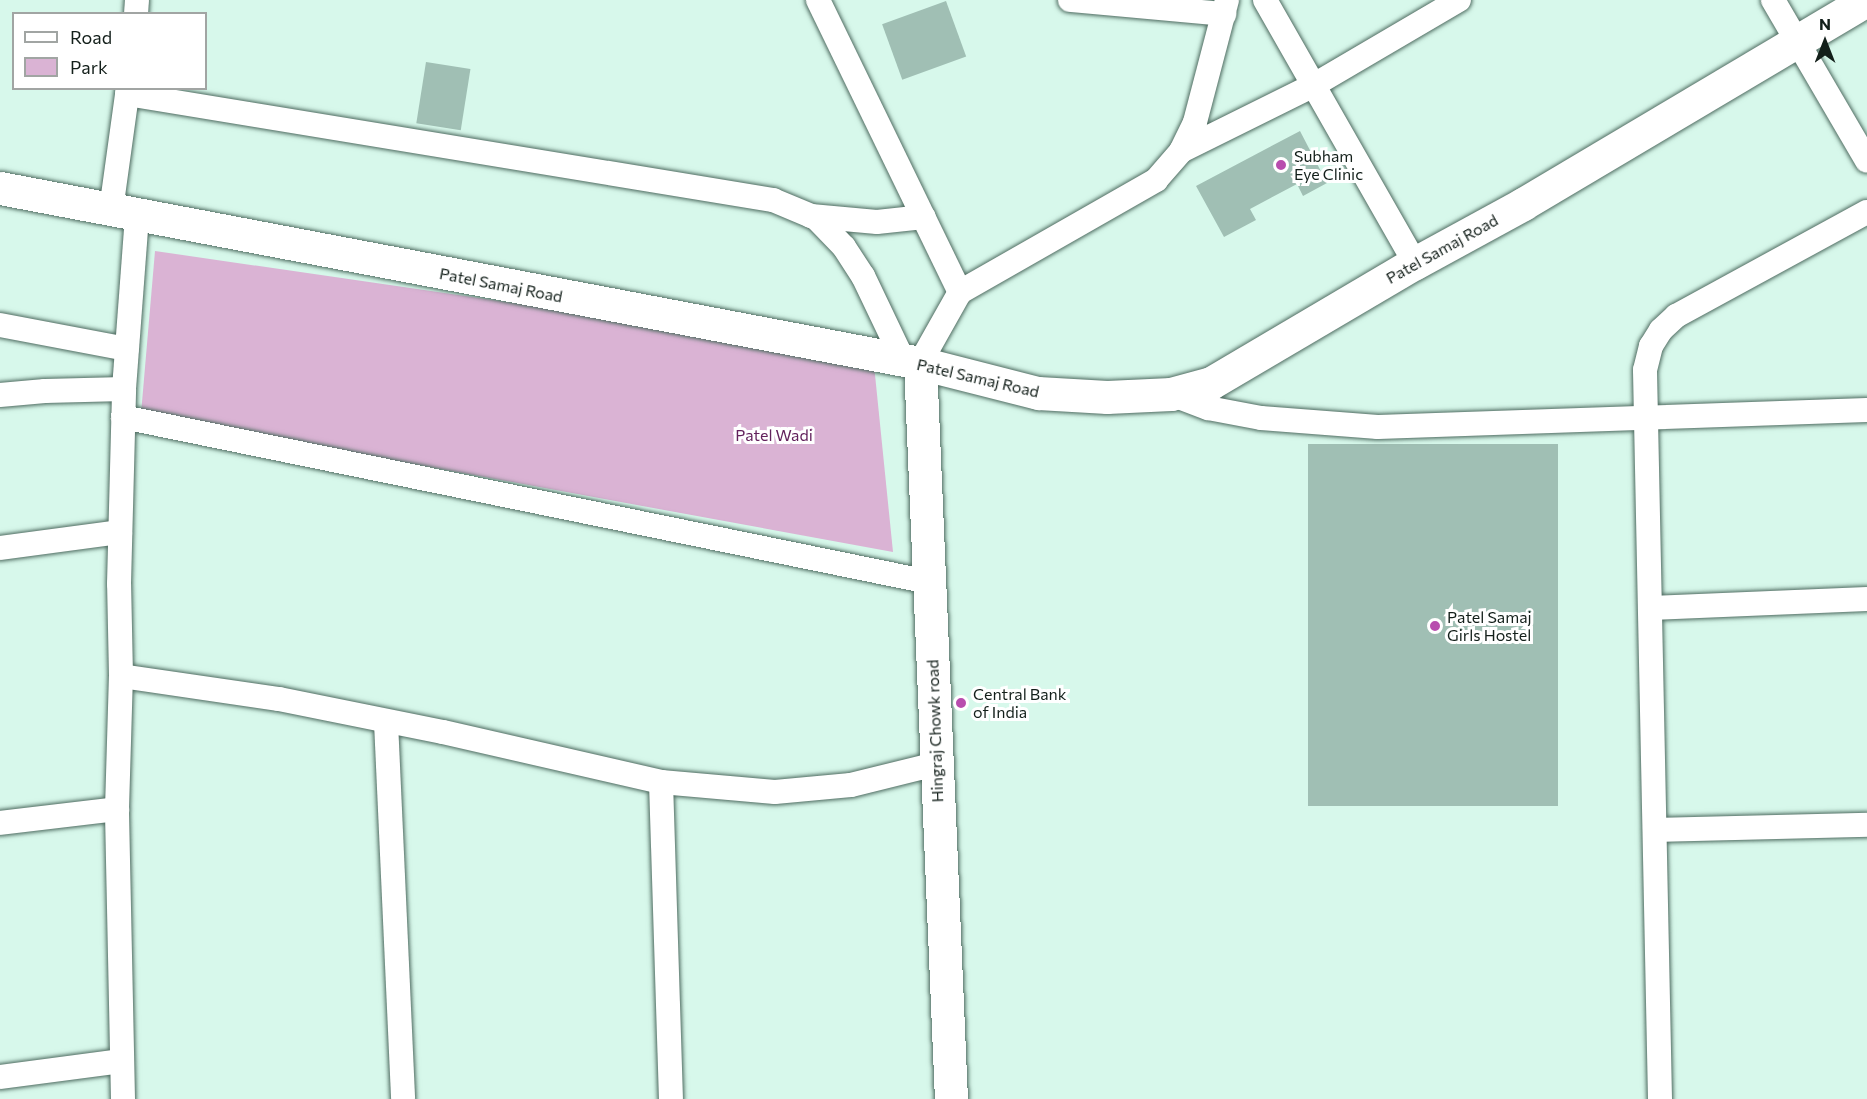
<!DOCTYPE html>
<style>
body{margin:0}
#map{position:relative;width:1867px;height:1099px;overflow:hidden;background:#d7f8eb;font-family:Commissioner,sans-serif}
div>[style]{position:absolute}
.green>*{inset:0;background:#dab3d4}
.building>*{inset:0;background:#a0bfb4;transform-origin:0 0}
.roads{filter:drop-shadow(0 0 2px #4f6c61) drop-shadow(0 0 2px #4f6c61)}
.street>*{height:24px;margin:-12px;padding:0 12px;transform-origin:12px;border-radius:12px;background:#fff}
.secondary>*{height:33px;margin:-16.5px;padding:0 16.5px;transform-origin:16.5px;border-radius:16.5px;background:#fff}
.dots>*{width:16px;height:16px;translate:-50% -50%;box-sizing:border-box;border:3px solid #fff;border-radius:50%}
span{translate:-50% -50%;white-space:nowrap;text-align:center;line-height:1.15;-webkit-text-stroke:6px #fff;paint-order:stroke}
.poi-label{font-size:16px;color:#131f1a}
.left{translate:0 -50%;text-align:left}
.street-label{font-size:16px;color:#131f1a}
.park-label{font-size:16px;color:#62215c}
.legend{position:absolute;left:12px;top:12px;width:195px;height:78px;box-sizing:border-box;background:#fff;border:2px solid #a1a5a3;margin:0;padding:8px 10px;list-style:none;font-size:18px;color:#131f1a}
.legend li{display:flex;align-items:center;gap:12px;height:30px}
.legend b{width:30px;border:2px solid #a1a5a3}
.north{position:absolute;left:1795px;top:12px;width:60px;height:60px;-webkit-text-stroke:4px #fff;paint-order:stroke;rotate:0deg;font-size:16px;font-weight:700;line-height:24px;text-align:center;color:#131f1a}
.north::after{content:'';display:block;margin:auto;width:21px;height:27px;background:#131f1a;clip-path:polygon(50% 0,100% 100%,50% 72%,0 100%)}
</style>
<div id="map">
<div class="green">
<i style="clip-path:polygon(155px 251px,873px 355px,893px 552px,141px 414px)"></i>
</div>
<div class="building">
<i style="left:946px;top:1px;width:59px;height:68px;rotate:70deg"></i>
<i style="left:426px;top:62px;width:45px;height:62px;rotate:9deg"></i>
<i style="clip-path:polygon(1300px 131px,1327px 183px,1303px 196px,1297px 184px,1250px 209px,1256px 220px,1224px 237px,1196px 186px)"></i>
<i style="left:1308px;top:444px;width:250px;height:362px"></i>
</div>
<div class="roads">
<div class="street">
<i style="left:818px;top:0;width:325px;rotate:64.1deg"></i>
<i style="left:1070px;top:0;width:155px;rotate:5.2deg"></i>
<i style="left:1265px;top:0;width:303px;rotate:60.3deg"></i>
<i style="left:1773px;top:0;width:186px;rotate:59.7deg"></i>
<i style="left:136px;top:14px;width:14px;rotate:-86deg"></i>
<i style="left:127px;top:94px;width:655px;rotate:9.32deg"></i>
<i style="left:773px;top:200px;width:47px;rotate:22.7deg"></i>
<i style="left:816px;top:218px;width:40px;rotate:46deg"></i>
<i style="left:844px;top:247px;width:35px;rotate:57deg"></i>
<i style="left:863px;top:276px;width:93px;rotate:64.5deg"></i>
<i style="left:1181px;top:151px;width:148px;rotate:-26.4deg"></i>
<i style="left:1314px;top:85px;width:168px;rotate:-30.4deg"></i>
<i style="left:111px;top:210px;width:123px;rotate:-82.1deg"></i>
<i style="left:811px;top:216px;width:66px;rotate:5.2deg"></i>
<i style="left:877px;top:222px;width:47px;rotate:-6.1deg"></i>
<i style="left:0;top:325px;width:129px;rotate:10.7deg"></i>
<i style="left:920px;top:363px;width:81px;rotate:-60.6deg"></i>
<i style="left:960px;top:292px;width:226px;rotate:-29.7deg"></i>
<i style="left:1156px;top:180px;width:38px;rotate:-49deg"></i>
<i style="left:1181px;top:151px;width:32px;rotate:-64deg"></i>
<i style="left:1195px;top:122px;width:126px;rotate:-75.3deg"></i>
<i style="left:1171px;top:394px;width:40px;rotate:21deg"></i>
<i style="left:1208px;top:408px;width:54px;rotate:10.7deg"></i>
<i style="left:1261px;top:418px;width:117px;rotate:4.4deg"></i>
<i style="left:1378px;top:427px;width:489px;rotate:-2deg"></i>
<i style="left:0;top:395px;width:45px;rotate:-5.1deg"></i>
<i style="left:45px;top:391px;width:79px;rotate:-1.5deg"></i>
<i style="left:123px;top:417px;width:823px;rotate:11.57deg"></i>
<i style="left:0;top:548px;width:121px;rotate:-7.6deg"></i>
<i style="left:1651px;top:608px;width:216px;rotate:-2.4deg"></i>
<i style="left:121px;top:676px;width:160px;rotate:8.3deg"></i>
<i style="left:279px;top:699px;width:167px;rotate:11.4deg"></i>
<i style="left:443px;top:732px;width:224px;rotate:12.9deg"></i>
<i style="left:661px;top:782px;width:114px;rotate:5deg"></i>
<i style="left:775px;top:792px;width:76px;rotate:-5.3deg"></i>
<i style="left:851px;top:785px;width:88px;rotate:-13.9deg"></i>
<i style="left:386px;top:722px;width:377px;rotate:87.4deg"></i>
<i style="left:661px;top:782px;width:317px;rotate:88.2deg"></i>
<i style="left:0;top:823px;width:118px;rotate:-6.8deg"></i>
<i style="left:1655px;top:830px;width:212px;rotate:-1.4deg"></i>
<i style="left:0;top:1077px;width:122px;rotate:-7.5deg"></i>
<i style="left:123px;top:1099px;width:290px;rotate:-91.2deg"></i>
<i style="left:117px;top:809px;width:133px;rotate:-88.3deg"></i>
<i style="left:121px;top:676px;width:92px;rotate:-91.2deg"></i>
<i style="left:119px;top:584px;width:195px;rotate:-88.5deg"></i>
<i style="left:124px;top:389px;width:173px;rotate:-85.7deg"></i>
<i style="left:1660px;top:1099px;width:729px;rotate:-91.18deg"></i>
<i style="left:1645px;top:370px;width:25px;rotate:-76deg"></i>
<i style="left:1651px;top:346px;width:19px;rotate:-58deg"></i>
<i style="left:1661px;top:330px;width:21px;rotate:-43deg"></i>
<i style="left:1676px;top:316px;width:217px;rotate:-28.6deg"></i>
</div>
<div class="secondary">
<i style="left:0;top:188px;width:936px;rotate:10.77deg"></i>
<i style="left:920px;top:363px;width:122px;rotate:14.3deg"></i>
<i style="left:1038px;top:393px;width:69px;rotate:3.3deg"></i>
<i style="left:1107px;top:397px;width:64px;rotate:-2.7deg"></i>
<i style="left:1171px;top:394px;width:41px;rotate:-15.4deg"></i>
<i style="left:1211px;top:383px;width:237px;rotate:-30.5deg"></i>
<i style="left:1415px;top:263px;width:123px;rotate:-28.6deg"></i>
<i style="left:1523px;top:204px;width:400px;rotate:-30.7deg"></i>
<i style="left:920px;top:363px;width:737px;rotate:87.59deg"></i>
</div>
</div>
<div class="dots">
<i style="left:1281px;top:165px;background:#b84dae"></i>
<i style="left:1435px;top:626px;background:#b84dae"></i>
<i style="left:961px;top:703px;background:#b84dae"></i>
</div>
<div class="poi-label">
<span class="left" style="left:1294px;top:165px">Subham<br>Eye Clinic</span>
<span class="left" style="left:1447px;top:626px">Patel Samaj<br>Girls Hostel</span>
<span class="left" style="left:973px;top:703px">Central Bank<br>of India</span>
</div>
<div class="street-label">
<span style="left:1442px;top:249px;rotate:-29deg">Patel Samaj Road</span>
<span style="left:501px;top:285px;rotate:11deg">Patel Samaj Road</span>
<span style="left:978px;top:378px;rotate:13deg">Patel Samaj Road</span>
<span style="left:935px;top:731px;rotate:-92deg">Hingraj Chowk road</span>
</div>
<div class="park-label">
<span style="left:774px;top:435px">Patel Wadi</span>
</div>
<ul class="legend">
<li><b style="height:8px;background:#fff"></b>Road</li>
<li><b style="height:16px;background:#dab3d4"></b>Park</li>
</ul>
<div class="north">N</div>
</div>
